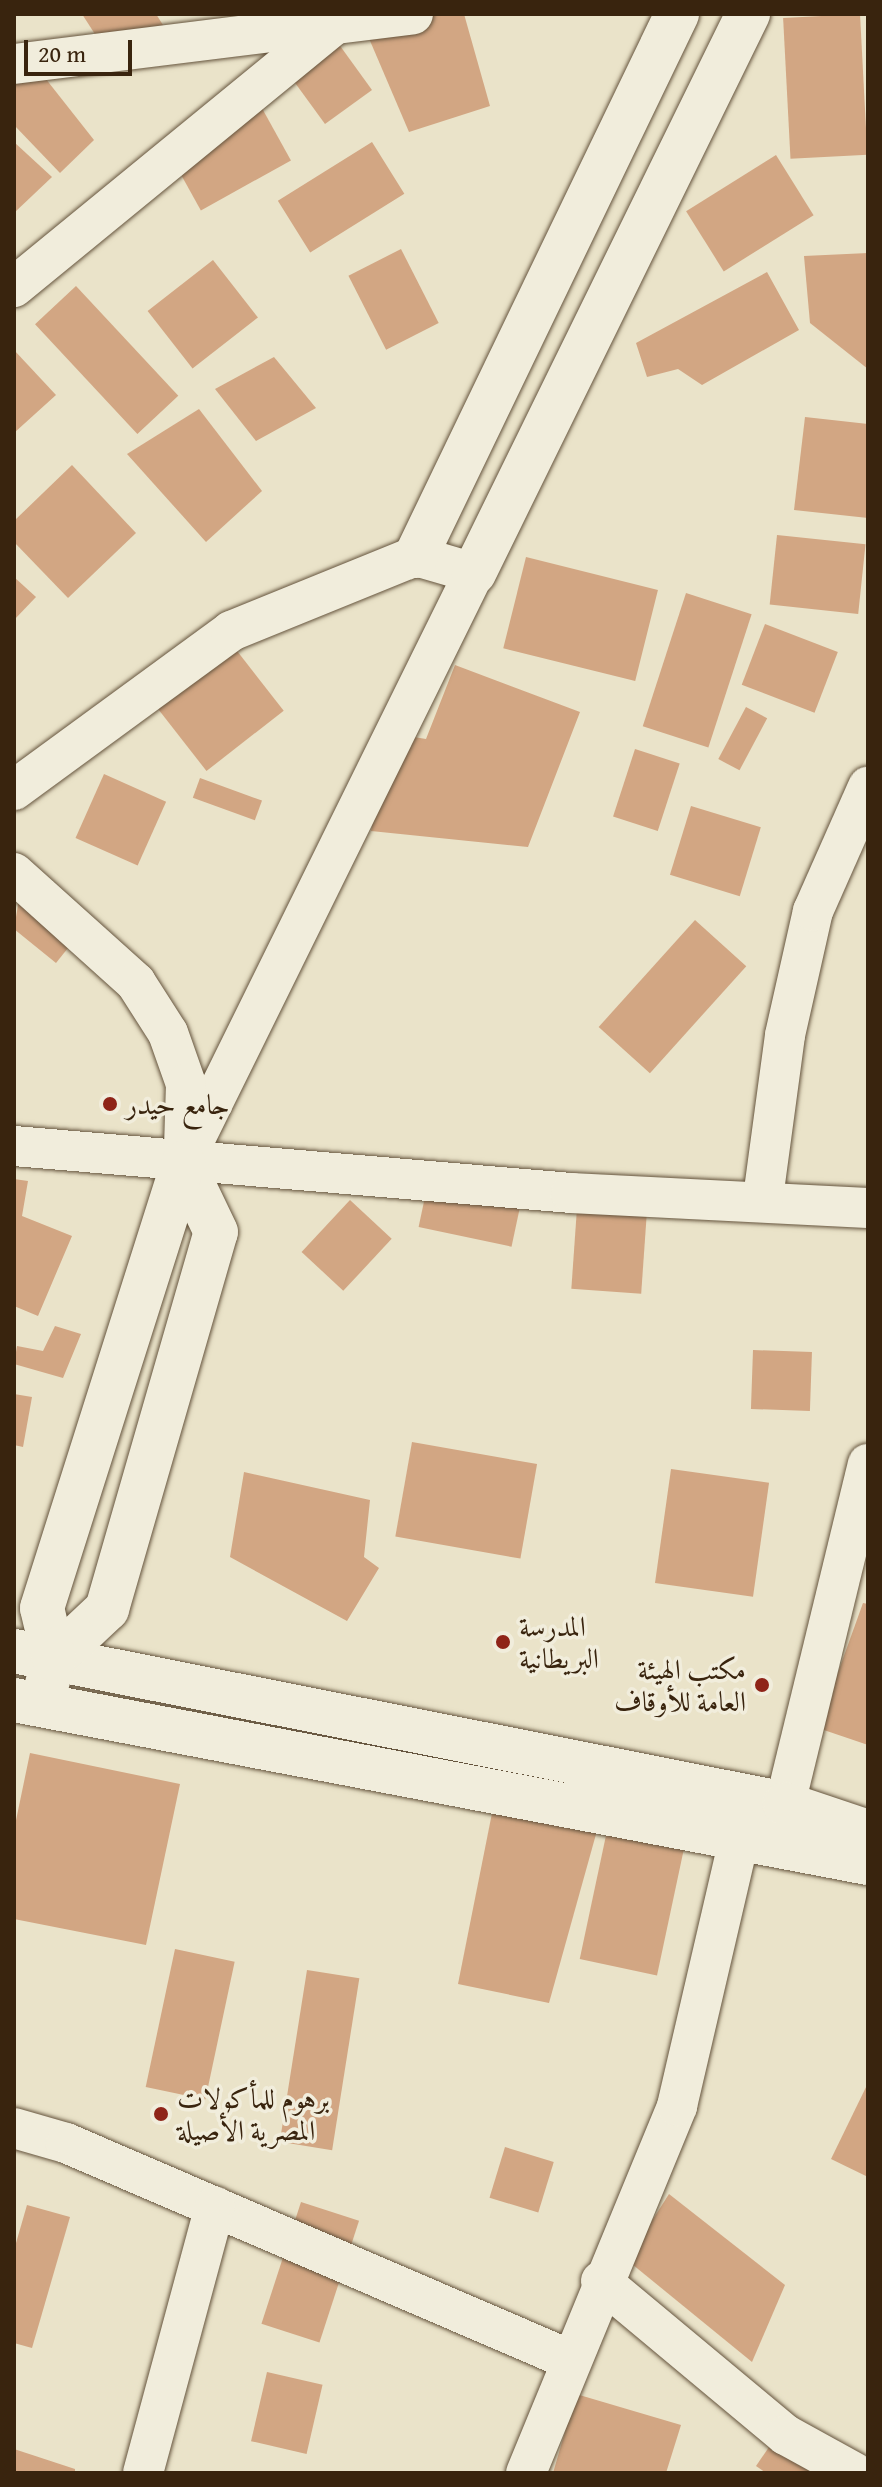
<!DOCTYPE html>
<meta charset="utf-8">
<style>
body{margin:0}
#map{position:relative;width:882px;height:2487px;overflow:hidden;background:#eae3c9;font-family:"Gentium Book Plus",Amiri,serif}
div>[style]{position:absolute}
.building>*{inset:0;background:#d2a683;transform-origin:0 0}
.roads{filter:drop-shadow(0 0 2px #65543d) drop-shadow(0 0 2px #65543d)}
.minor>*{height:40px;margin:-20px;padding:0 20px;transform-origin:20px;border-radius:20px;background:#f1eddc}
.tertiary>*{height:44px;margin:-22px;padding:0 22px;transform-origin:22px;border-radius:22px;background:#f1eddc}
.dots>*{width:22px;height:22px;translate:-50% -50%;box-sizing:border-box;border:4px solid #f1eddc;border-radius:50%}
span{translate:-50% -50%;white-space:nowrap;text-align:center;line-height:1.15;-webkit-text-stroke:7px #f1eddc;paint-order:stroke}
.poi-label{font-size:28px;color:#39240e}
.left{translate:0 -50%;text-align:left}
.right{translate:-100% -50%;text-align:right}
.frame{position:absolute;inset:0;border:16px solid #39240e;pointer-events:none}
.scale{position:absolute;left:24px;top:40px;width:108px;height:36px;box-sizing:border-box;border:4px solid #39240e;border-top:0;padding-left:10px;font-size:24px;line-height:28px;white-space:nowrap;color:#39240e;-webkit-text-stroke:6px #f1eddc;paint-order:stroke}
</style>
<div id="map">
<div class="building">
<i style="clip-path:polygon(82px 14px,156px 14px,170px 36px,118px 70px)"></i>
<i style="clip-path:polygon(317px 14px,372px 90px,325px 124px,258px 32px)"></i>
<i style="clip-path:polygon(464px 14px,490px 106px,409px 132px,359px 15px)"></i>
<i style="left:860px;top:14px;width:141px;height:77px;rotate:87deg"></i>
<i style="clip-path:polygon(27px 55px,94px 140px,60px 173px,14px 125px,14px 59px)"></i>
<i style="left:258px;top:101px;width:68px;height:103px;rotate:61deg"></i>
<i style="clip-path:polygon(14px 142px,52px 177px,14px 213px)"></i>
<i style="left:372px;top:142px;width:61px;height:111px;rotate:58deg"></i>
<i style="left:776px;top:155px;width:71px;height:106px;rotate:58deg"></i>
<i style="left:401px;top:249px;width:83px;height:59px;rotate:63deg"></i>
<i style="clip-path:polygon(868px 253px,868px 369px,810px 323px,804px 256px)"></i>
<i style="left:213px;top:260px;width:73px;height:83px;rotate:52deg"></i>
<i style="clip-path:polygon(767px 272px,799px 330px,702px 385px,678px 369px,647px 377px,636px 343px)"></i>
<i style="left:76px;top:286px;width:150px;height:56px;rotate:47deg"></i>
<i style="clip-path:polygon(14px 350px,56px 395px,14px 433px)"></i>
<i style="clip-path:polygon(274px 357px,316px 408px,256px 441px,215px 389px)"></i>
<i style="clip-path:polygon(199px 409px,262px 491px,206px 542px,127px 454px)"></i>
<i style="clip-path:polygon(805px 417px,868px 424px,868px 518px,794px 510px)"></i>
<i style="clip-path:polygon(72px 465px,136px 533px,68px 598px,14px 542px,14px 521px)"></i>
<i style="left:777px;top:535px;width:89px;height:70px;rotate:6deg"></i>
<i style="left:526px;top:557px;width:136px;height:94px;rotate:14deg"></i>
<i style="clip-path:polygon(14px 577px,36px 597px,14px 620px)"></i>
<i style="left:686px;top:593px;width:69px;height:140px;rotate:18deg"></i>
<i style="left:216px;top:624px;width:110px;height:98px;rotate:52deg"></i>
<i style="left:765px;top:624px;width:78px;height:65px;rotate:21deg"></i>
<i style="clip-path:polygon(455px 665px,580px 712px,528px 847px,371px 831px,389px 733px,426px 739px)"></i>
<i style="left:746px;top:707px;width:24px;height:59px;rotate:28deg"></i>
<i style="left:635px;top:749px;width:47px;height:71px;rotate:18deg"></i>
<i style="left:104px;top:774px;width:68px;height:70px;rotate:24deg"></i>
<i style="left:200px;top:778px;width:66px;height:21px;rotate:20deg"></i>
<i style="left:691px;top:806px;width:73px;height:72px;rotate:17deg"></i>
<i style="clip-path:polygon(19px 899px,72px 943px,56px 963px,14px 929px)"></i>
<i style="left:695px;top:920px;width:69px;height:144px;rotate:42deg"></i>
<i style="left:429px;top:1178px;width:95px;height:50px;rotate:12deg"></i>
<i style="clip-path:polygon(14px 1179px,28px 1181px,22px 1216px,72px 1236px,38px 1316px,14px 1306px)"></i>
<i style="left:350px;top:1200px;width:57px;height:71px;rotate:43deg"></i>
<i style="left:577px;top:1208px;width:70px;height:81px;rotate:4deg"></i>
<i style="clip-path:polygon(55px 1326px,81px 1334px,63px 1378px,14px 1364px,17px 1346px,43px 1351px)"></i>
<i style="left:753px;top:1350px;width:59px;height:59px;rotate:2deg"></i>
<i style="clip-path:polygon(14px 1394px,32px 1397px,23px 1447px,14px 1445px)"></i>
<i style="left:412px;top:1442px;width:127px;height:96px;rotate:10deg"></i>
<i style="left:671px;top:1469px;width:99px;height:115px;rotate:8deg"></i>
<i style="clip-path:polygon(244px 1472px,370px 1500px,364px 1557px,379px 1568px,347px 1621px,230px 1557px)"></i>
<i style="clip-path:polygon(863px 1603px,868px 1604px,868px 1745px,818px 1728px)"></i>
<i style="clip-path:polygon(30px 1753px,180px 1784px,146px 1945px,14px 1919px,14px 1830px)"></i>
<i style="clip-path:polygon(495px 1798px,598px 1827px,549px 2003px,458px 1984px)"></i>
<i style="left:608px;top:1826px;width:79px;height:136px;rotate:12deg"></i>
<i style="left:175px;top:1949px;width:61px;height:141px;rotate:12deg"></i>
<i style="left:307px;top:1970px;width:53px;height:174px;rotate:9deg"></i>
<i style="clip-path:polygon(868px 2083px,868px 2177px,831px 2159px)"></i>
<i style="left:505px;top:2147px;width:51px;height:53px;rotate:17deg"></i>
<i style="clip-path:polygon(669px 2194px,785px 2285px,752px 2362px,627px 2260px)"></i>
<i style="left:301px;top:2202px;width:61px;height:128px;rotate:18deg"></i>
<i style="clip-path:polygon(27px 2205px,70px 2217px,32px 2348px,14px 2343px,14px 2250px)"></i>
<i style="left:267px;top:2372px;width:57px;height:71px;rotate:13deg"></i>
<i style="clip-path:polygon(576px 2394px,681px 2425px,666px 2473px,553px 2473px)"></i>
<i style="clip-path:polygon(789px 2418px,839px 2473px,766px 2473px,756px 2466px)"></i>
<i style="clip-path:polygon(14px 2449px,75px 2469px,75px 2473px,14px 2473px)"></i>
</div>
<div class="roads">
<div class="minor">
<i style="left:14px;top:64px;width:402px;rotate:-7.1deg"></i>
<i style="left:14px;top:287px;width:421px;rotate:-39.3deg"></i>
<i style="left:14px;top:790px;width:269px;rotate:-36.2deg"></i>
<i style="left:231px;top:631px;width:200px;rotate:-22.1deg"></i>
<i style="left:416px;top:556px;width:60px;rotate:16.3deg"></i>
<i style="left:474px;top:573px;width:658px;rotate:116.25deg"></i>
<i style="left:14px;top:873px;width:164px;rotate:42deg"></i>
<i style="left:136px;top:983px;width:59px;rotate:57.4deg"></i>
<i style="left:168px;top:1033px;width:54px;rotate:70.6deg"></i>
<i style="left:186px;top:1084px;width:63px;rotate:91.8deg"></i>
<i style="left:14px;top:1146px;width:559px;rotate:4.82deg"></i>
<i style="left:571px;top:1193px;width:297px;rotate:2.9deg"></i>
<i style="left:763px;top:1198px;width:164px;rotate:-82.3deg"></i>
<i style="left:785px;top:1035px;width:127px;rotate:-77.3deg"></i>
<i style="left:813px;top:911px;width:136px;rotate:-66.1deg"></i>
<i style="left:785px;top:1804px;width:350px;rotate:-76.3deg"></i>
<i style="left:14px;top:2128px;width:54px;rotate:16.1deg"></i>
<i style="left:66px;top:2143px;width:546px;rotate:23.28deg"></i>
<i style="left:601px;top:2281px;width:241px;rotate:39.8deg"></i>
<i style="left:786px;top:2435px;width:79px;rotate:28.8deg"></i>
<i style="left:143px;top:2473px;width:276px;rotate:-74.9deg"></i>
<i style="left:526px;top:2473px;width:397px;rotate:-67.6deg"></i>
<i style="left:677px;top:2106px;width:273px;rotate:-76.9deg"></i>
</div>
<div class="tertiary">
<i style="left:416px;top:556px;width:602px;rotate:-64.29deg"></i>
<i style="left:474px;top:573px;width:623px;rotate:-63.89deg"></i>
<i style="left:14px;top:1651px;width:786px;rotate:11.22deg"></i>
<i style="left:785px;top:1804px;width:88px;rotate:18.6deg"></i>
<i style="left:54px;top:1659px;width:73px;rotate:-43.3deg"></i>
<i style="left:107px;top:1609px;width:392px;rotate:-73.9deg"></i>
<i style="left:216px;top:1232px;width:76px;rotate:-115.6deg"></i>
<i style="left:47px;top:1684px;width:26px;rotate:-74deg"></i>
<i style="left:54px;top:1659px;width:52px;rotate:-103.2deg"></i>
<i style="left:42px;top:1608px;width:467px;rotate:-72.4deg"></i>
<i style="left:14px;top:1700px;width:869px;rotate:10.81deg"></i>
</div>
</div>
<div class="dots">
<i style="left:110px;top:1104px;background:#8f2418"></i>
<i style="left:503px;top:1642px;background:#8f2418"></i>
<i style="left:762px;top:1685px;background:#8f2418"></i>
<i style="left:161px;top:2114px;background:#8f2418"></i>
</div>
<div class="poi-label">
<span class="left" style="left:126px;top:1104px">جامع حيدر</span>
<span class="left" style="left:519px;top:1642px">المدرسة<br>البريطانية</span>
<span class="right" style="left:746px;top:1685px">مكتب الهيئة<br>العامة للأوقاف</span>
<span class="left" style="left:177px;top:2114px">برهوم للمأكولات<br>المصرية الأصيلة</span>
</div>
<div class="frame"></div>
<div class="scale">20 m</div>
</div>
